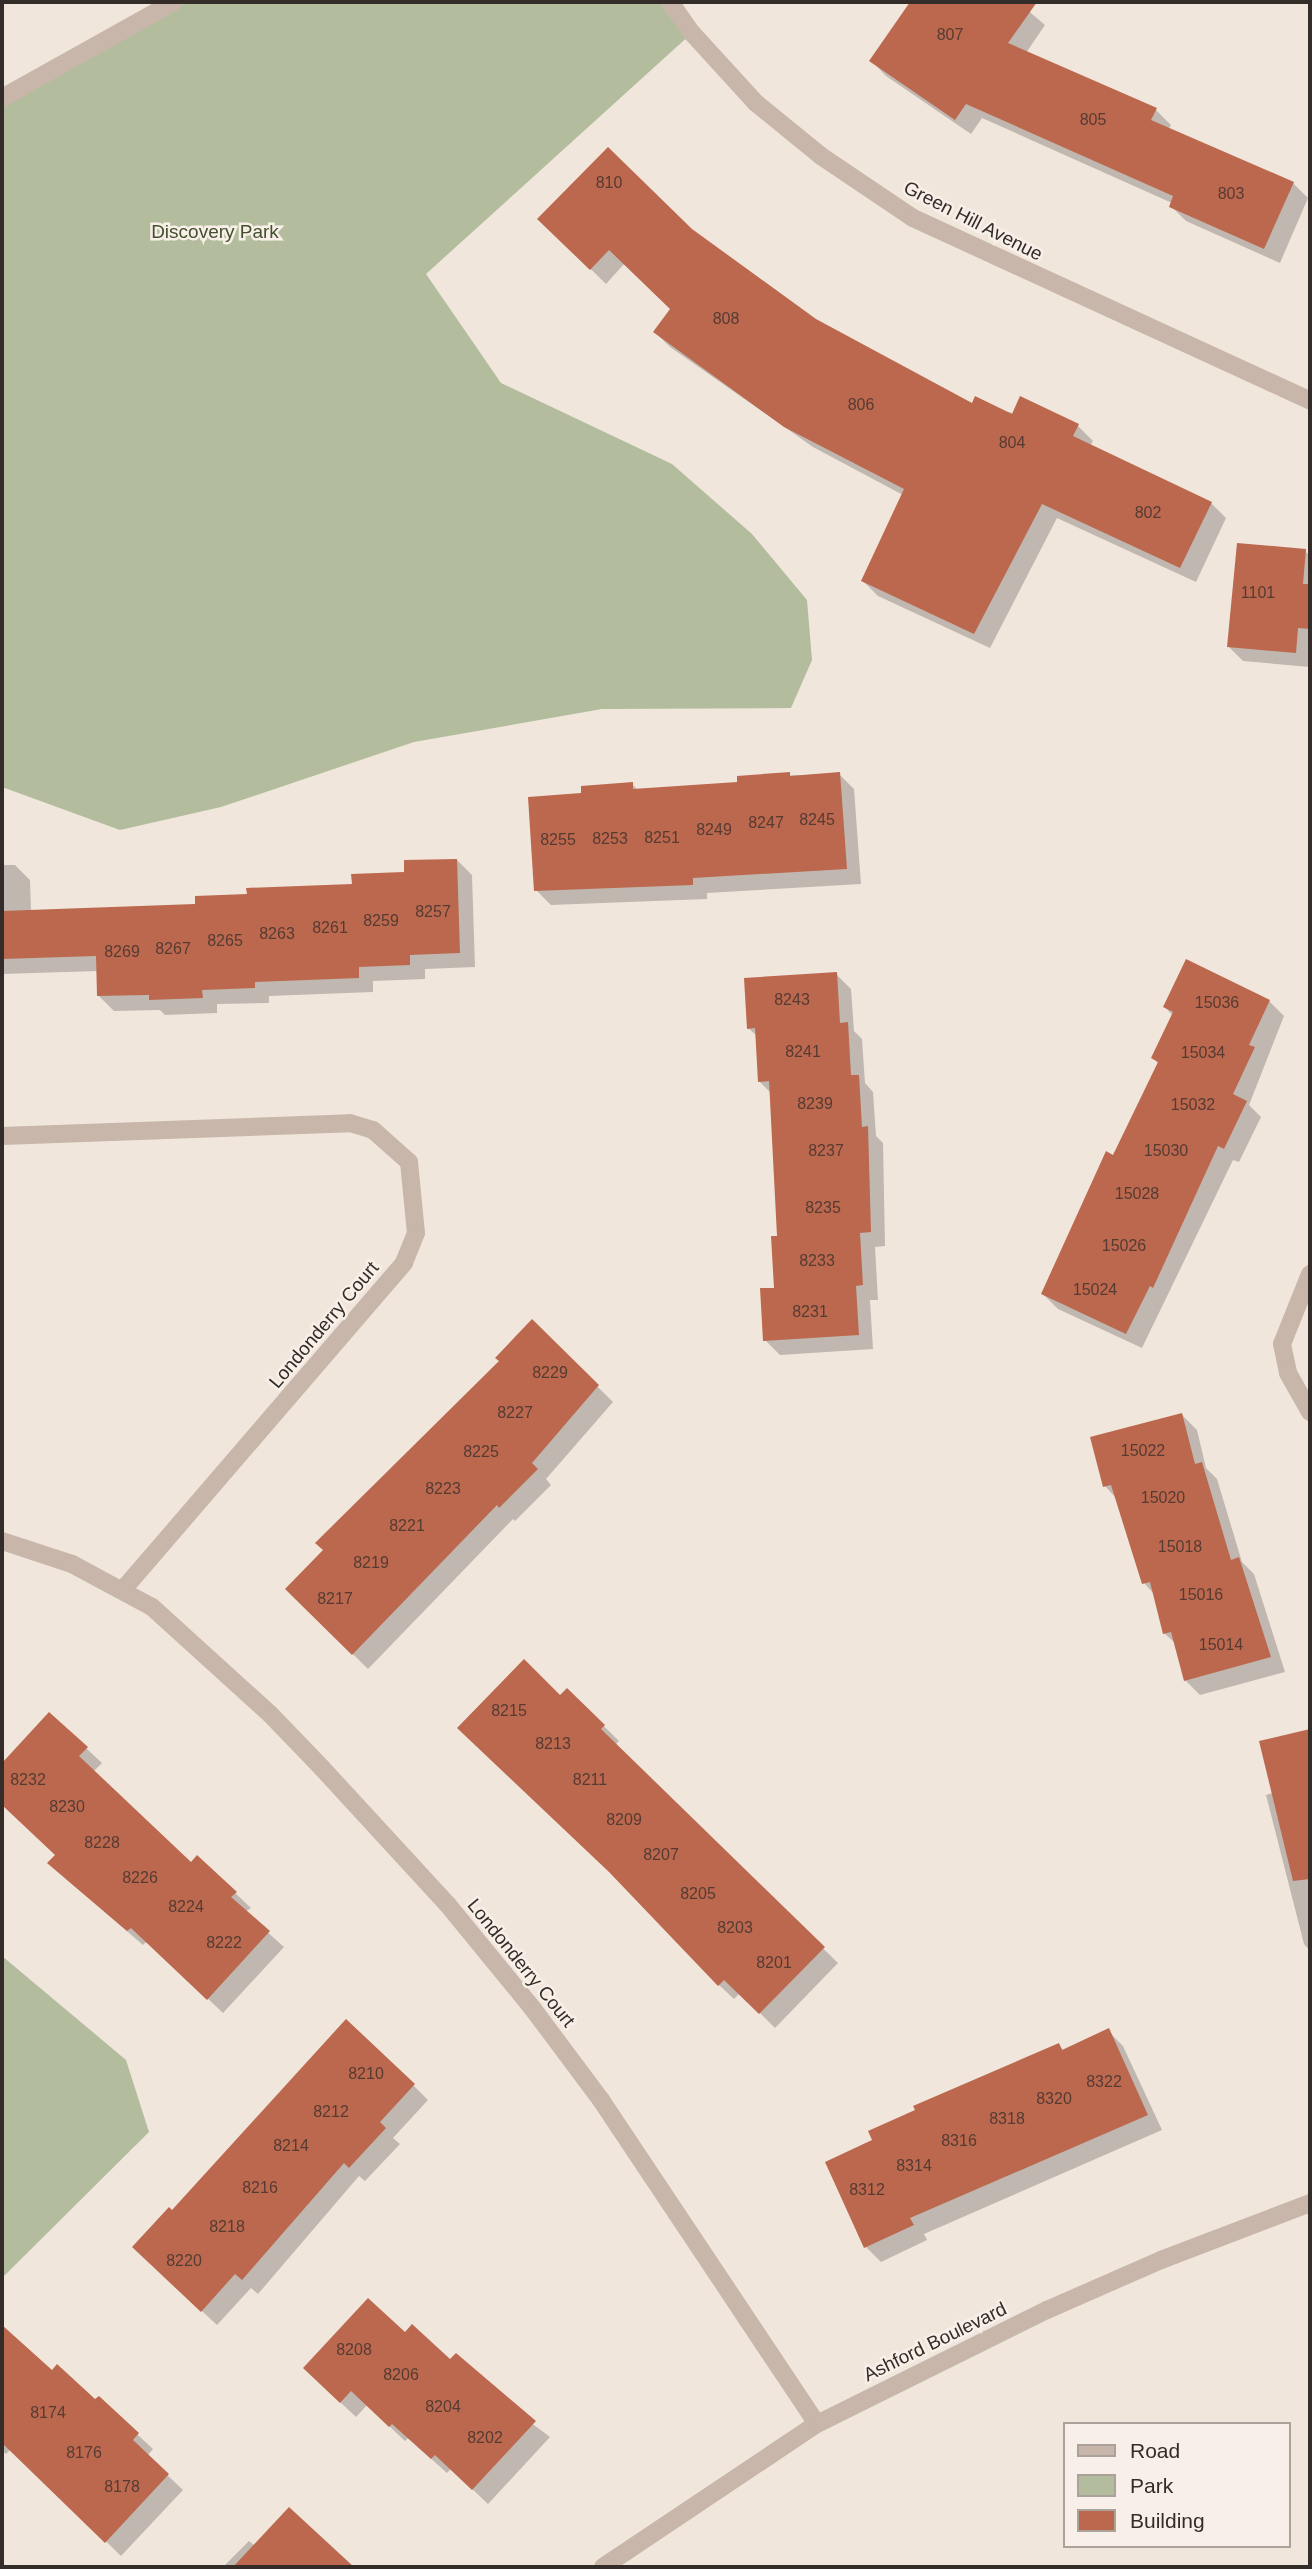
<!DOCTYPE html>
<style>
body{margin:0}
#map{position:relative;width:1312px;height:2569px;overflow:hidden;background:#f0e6dc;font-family:Helvetica,sans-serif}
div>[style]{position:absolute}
.green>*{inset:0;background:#b3bd9d}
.shadow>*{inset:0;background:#0003}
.building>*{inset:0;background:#bc684e}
.minor>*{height:18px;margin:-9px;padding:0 9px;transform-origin:9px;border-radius:9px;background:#c7b6a9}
span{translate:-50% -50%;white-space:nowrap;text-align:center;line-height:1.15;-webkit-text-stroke:5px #f8f0e8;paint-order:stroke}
.number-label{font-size:16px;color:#563b32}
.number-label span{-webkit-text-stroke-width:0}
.street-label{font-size:19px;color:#342c28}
.park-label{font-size:19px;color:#44512e}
.frame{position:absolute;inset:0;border:4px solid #342c28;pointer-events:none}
.legend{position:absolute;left:1063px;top:2422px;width:228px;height:126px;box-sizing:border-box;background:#f8f0e8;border:2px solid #aaa29b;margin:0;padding:9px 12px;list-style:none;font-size:21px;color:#342c28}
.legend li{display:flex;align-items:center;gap:14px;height:35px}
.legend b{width:35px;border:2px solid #aaa29b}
</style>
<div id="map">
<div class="green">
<i style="clip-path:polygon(187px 2px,671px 2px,692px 33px,426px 274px,501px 383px,672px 464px,752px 534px,807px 600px,812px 660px,791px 708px,602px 709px,414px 742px,221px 807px,120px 830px,2px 787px,2px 107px)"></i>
<i style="clip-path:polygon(2px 1956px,126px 2060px,149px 2132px,2px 2278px)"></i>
</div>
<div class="shadow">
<i style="clip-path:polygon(912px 2px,1018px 2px,1045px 25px,1026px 53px,1156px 110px,1171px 125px,1168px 130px,1293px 183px,1308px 198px,1280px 263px,1186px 221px,1171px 206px,1172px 203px,982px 118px,971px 134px,886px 76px,872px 61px)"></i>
<i style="clip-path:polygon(540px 219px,691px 231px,816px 320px,973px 405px,1078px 426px,1093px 441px,1090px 446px,1211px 503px,1226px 518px,1196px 582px,1057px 518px,990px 648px,878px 596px,863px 581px,903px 495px,813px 447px,670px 347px,655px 332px,672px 309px,625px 263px,606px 284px)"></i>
<i style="clip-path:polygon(1305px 551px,1310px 556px,1310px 667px,1243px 661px,1228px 646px)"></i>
<i style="clip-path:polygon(839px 774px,854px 789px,861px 884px,707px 893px,707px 899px,551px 905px,536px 890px,583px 795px,632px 784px,639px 791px,739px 784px,739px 777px)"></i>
<i style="clip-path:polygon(457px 860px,472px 875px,475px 967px,425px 969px,425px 979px,373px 981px,373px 992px,269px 996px,269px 1003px,217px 1004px,217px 1013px,165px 1015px,160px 1010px,114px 1011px,99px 996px,98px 971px,2px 974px,2px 865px,15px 865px,30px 880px,31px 911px,197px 906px,353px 885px)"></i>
<i style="clip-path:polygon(836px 974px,851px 989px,854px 1031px,862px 1039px,865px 1083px,873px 1092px,876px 1136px,883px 1143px,885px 1246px,875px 1247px,878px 1300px,870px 1300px,873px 1349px,780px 1355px,765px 1340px,775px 1290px,779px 1237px,771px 1093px,759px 1081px,757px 1036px,748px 1028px)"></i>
<i style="clip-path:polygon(1269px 1001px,1284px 1016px,1249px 1105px,1261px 1117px,1239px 1162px,1233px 1160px,1142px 1348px,1058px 1309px,1043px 1294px,1159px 1064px,1153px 1058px,1173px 1016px,1165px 1007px)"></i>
<i style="clip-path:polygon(532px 1322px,613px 1402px,546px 1479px,551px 1485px,515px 1521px,513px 1519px,368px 1669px,287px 1589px,501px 1361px)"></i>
<i style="clip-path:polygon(1182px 1415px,1197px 1430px,1206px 1468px,1217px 1479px,1242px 1562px,1254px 1574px,1285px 1672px,1200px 1695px,1185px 1680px,1176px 1644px,1164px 1633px,1154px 1594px,1144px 1583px,1116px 1498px,1105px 1486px)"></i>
<i style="clip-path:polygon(567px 1690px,619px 1741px,615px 1745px,838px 1963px,775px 2028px,740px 1993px,734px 1999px,719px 1985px,560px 1697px)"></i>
<i style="clip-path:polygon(49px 1714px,102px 1763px,93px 1772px,191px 1864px,197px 1857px,251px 1908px,245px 1912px,284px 1947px,223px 2013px,147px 1941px,143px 1945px,65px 1878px,58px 1855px,2px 1797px,2px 1766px)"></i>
<i style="clip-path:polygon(1310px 1731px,1310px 1951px,1304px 1944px,1266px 1795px,1273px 1793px,1261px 1742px)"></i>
<i style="clip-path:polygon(1108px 2031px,1123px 2046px,1162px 2130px,924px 2234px,927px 2240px,881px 2262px,866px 2247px,1059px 2045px,1064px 2051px)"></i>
<i style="clip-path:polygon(413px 2085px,428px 2100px,393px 2138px,400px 2144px,365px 2181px,359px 2176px,258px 2294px,251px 2288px,217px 2325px,149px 2262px,172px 2213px)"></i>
<i style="clip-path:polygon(405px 2335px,450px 2362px,550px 2437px,488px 2504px,451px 2469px,447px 2473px,408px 2438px,405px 2441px,367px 2405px,356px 2417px,320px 2383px)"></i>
<i style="clip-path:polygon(14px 2338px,52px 2373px,95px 2402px,99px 2399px,153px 2449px,147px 2456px,183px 2490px,121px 2556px,11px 2449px,6px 2454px,2px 2451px,2px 2352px)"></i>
<i style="clip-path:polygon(289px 2509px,351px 2567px,223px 2567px,249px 2541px,255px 2546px)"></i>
</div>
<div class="building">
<i style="clip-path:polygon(910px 2px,1037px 2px,1008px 43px,1157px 108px,1151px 120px,1294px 182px,1264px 249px,1169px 207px,1173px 196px,966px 104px,955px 120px,869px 61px)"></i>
<i style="clip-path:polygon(608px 147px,692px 229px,816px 319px,972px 403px,975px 396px,1012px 414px,1020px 396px,1079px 424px,1073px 436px,1212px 502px,1180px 568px,1042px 504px,974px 634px,861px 581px,904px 489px,784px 427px,653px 332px,670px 309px,609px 250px,590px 270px,537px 219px)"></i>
<i style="clip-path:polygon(1237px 543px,1306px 549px,1303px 584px,1310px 584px,1310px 629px,1298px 628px,1296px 653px,1227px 647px)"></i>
<i style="clip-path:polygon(790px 772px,790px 776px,840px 772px,847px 869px,693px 878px,693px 885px,534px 891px,528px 797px,581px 793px,581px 786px,633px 782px,633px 789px,737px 782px,737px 776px)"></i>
<i style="clip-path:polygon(457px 859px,460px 953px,410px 955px,410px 965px,359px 967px,359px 978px,255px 982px,255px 988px,202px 990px,203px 998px,149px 1000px,149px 995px,97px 996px,96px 956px,2px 959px,2px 911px,195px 904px,195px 896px,247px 894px,246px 888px,352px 884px,351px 874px,404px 872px,404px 860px)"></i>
<i style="clip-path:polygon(1186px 959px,1270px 1000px,1249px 1045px,1255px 1047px,1233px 1094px,1247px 1101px,1224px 1149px,1218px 1146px,1153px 1288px,1150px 1286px,1126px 1334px,1041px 1294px,1106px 1151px,1113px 1155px,1158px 1062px,1151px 1058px,1173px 1012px,1163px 1007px)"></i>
<i style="clip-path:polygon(837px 972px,840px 1023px,848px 1022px,851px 1075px,859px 1075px,862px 1127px,868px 1126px,871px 1232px,860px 1233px,863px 1285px,856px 1286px,859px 1335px,763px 1341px,760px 1288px,774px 1288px,771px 1236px,777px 1236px,769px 1081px,758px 1082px,755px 1028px,747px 1029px,744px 978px)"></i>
<i style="clip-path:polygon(532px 1319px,599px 1385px,532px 1463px,538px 1469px,499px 1508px,497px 1505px,352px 1655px,285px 1589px,323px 1550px,315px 1543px,499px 1361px,495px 1358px)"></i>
<i style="clip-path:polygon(1182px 1413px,1195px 1464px,1202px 1462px,1231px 1560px,1239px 1557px,1271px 1657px,1184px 1681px,1171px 1632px,1163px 1634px,1150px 1582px,1142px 1584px,1111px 1485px,1103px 1487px,1090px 1437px)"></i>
<i style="clip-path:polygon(524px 1659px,560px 1695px,567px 1688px,605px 1725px,601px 1729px,825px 1947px,759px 2014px,724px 1980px,718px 1986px,609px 1872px,457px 1728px)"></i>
<i style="clip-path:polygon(49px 1712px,88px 1747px,79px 1756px,191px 1862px,197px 1855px,237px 1892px,231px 1897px,270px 1931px,207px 2000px,131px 1928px,127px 1931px,47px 1863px,55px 1855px,2px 1805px,2px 1763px)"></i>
<i style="clip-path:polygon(1310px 1729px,1310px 1879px,1293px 1881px,1259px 1741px)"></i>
<i style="clip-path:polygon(346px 2019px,415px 2084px,380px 2122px,386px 2128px,349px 2168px,344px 2163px,242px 2280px,235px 2274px,201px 2312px,132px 2247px,169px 2207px,172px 2210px)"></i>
<i style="clip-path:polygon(1109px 2028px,1148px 2115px,910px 2218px,914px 2225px,864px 2248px,825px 2162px,872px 2140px,868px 2131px,915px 2110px,913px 2106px,1059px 2043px,1062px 2050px)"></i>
<i style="clip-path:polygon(368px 2298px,405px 2332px,412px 2324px,450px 2359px,456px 2353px,536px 2421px,472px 2490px,435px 2455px,431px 2459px,392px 2424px,389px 2427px,351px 2391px,340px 2403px,303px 2368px)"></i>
<i style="clip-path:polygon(2px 2325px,52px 2370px,57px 2364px,95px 2399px,99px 2396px,139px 2433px,133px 2440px,169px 2474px,105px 2543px,2px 2443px)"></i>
<i style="clip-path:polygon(289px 2507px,354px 2567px,233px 2567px)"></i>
</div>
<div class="minor">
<i style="left:670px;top:2px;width:38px;rotate:55deg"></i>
<i style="left:692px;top:33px;width:95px;rotate:47.6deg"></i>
<i style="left:756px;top:103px;width:84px;rotate:39.2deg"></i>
<i style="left:821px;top:156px;width:111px;rotate:34deg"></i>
<i style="left:913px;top:218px;width:437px;rotate:24.7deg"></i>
<i style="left:2px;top:98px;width:197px;rotate:-29.2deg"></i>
<i style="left:2px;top:1136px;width:348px;rotate:-2.1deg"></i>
<i style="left:350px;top:1123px;width:24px;rotate:17deg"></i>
<i style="left:373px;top:1130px;width:48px;rotate:41.6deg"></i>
<i style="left:409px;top:1162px;width:71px;rotate:84.4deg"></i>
<i style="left:416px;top:1233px;width:32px;rotate:112deg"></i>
<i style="left:404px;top:1263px;width:429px;rotate:130.7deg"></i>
<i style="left:1310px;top:1274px;width:75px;rotate:111.8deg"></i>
<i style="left:1282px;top:1344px;width:30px;rotate:78deg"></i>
<i style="left:1288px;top:1373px;width:45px;rotate:60.6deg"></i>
<i style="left:2px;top:1541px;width:74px;rotate:18.2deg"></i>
<i style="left:72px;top:1564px;width:91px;rotate:28.3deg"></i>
<i style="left:152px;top:1607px;width:159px;rotate:42.2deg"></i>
<i style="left:270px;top:1714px;width:75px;rotate:46.1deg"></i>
<i style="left:322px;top:1768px;width:186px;rotate:47.4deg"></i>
<i style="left:448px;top:1905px;width:134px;rotate:50.7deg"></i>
<i style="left:533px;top:2009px;width:114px;rotate:53.2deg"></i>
<i style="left:601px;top:2100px;width:389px;rotate:56.3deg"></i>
<i style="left:603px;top:2567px;width:257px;rotate:-33.8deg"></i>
<i style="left:817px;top:2424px;width:257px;rotate:-26.4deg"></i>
<i style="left:1047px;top:2310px;width:124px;rotate:-23.7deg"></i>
<i style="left:1161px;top:2260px;width:160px;rotate:-20.9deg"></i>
</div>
<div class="number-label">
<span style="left:950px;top:35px">807</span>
<span style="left:1093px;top:120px">805</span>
<span style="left:609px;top:183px">810</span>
<span style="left:1231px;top:194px">803</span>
<span style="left:726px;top:319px">808</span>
<span style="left:861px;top:405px">806</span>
<span style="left:1012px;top:443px">804</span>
<span style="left:1148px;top:513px">802</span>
<span style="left:1258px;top:593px">1101</span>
<span style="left:817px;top:820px">8245</span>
<span style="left:766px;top:823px">8247</span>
<span style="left:714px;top:830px">8249</span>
<span style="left:662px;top:838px">8251</span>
<span style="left:610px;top:839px">8253</span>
<span style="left:558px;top:840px">8255</span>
<span style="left:433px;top:912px">8257</span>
<span style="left:381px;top:921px">8259</span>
<span style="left:330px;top:928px">8261</span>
<span style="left:277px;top:934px">8263</span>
<span style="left:225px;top:941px">8265</span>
<span style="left:173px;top:949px">8267</span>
<span style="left:122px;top:952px">8269</span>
<span style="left:792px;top:1000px">8243</span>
<span style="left:1217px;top:1003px">15036</span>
<span style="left:803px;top:1052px">8241</span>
<span style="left:1203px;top:1053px">15034</span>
<span style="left:815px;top:1104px">8239</span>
<span style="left:1193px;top:1105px">15032</span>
<span style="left:826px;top:1151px">8237</span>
<span style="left:1166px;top:1151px">15030</span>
<span style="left:1137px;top:1194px">15028</span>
<span style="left:823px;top:1208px">8235</span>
<span style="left:1124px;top:1246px">15026</span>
<span style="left:817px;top:1261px">8233</span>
<span style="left:1095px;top:1290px">15024</span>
<span style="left:810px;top:1312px">8231</span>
<span style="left:550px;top:1373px">8229</span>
<span style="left:515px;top:1413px">8227</span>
<span style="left:1143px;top:1451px">15022</span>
<span style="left:481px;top:1452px">8225</span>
<span style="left:443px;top:1489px">8223</span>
<span style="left:1163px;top:1498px">15020</span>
<span style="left:407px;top:1526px">8221</span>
<span style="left:1180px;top:1547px">15018</span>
<span style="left:371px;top:1563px">8219</span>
<span style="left:1201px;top:1595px">15016</span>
<span style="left:335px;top:1599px">8217</span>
<span style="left:1221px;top:1645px">15014</span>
<span style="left:509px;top:1711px">8215</span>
<span style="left:553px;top:1744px">8213</span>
<span style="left:28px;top:1780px">8232</span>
<span style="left:590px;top:1780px">8211</span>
<span style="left:67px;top:1807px">8230</span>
<span style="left:624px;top:1820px">8209</span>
<span style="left:102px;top:1843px">8228</span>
<span style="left:661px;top:1855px">8207</span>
<span style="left:140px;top:1878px">8226</span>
<span style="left:698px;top:1894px">8205</span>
<span style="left:186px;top:1907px">8224</span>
<span style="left:735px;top:1928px">8203</span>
<span style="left:224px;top:1943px">8222</span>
<span style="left:774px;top:1963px">8201</span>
<span style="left:366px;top:2074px">8210</span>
<span style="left:1104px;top:2082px">8322</span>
<span style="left:1054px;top:2099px">8320</span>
<span style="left:331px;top:2112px">8212</span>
<span style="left:1007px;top:2119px">8318</span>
<span style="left:959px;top:2141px">8316</span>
<span style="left:291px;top:2146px">8214</span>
<span style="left:914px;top:2166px">8314</span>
<span style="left:260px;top:2188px">8216</span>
<span style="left:867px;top:2190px">8312</span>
<span style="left:227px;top:2227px">8218</span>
<span style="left:184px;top:2261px">8220</span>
<span style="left:354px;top:2350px">8208</span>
<span style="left:401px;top:2375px">8206</span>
<span style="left:443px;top:2407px">8204</span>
<span style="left:48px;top:2413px">8174</span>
<span style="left:485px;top:2438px">8202</span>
<span style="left:84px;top:2453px">8176</span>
<span style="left:122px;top:2487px">8178</span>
</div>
<div class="street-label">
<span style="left:973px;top:221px;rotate:27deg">Green Hill Avenue</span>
<span style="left:324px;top:1325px;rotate:-50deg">Londonderry Court</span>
<span style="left:521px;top:1963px;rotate:51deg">Londonderry Court</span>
<span style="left:935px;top:2342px;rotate:-26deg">Ashford Boulevard</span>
</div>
<div class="park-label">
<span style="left:215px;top:232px">Discovery Park</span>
</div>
<div class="frame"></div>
<ul class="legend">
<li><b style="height:9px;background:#c7b6a9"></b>Road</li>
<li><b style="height:19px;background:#b3bd9d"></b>Park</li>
<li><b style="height:19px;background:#bc684e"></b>Building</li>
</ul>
</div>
